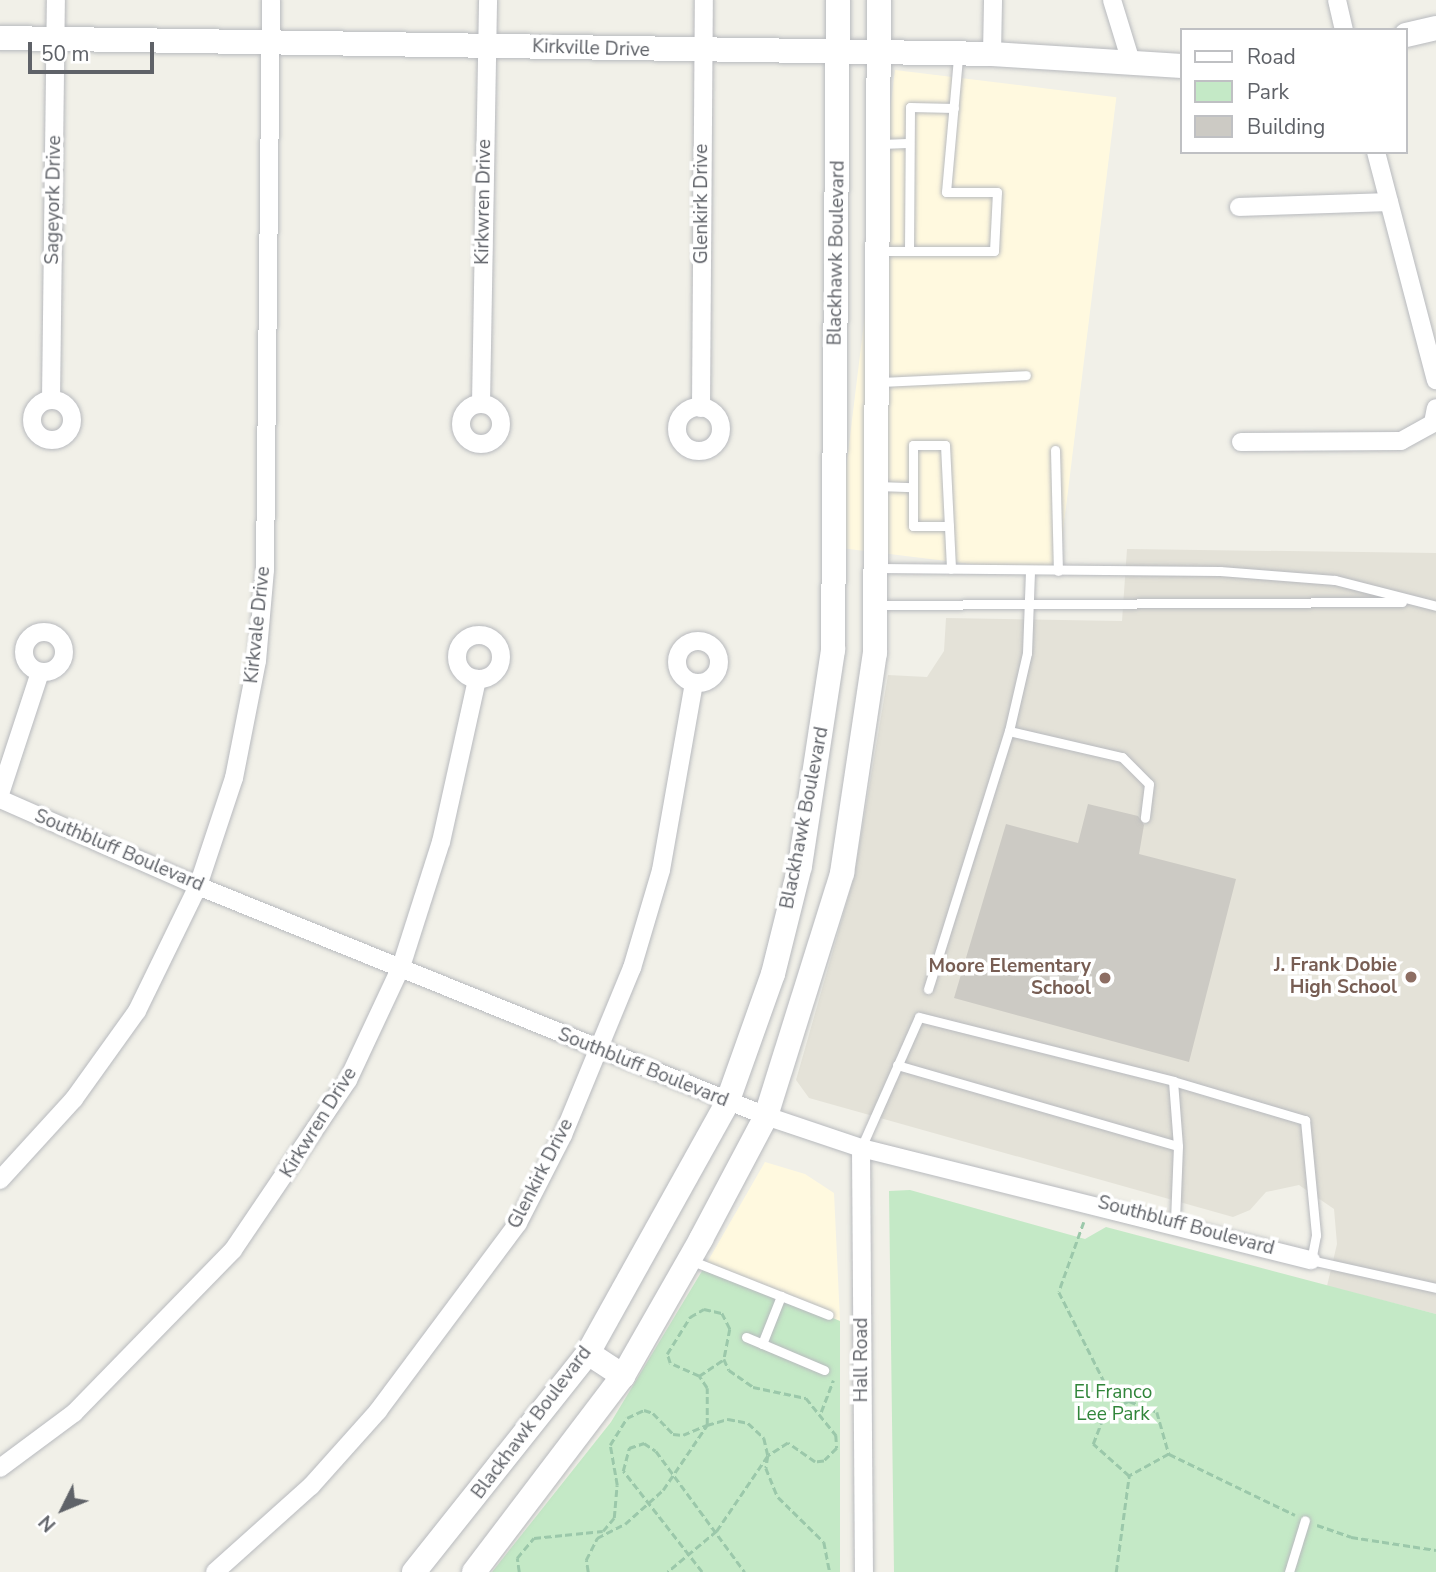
<!DOCTYPE html>
<style>
body{margin:0}
#map{position:relative;width:1436px;height:1572px;overflow:hidden;background:#f1f0e8;font-family:"Nunito Sans",sans-serif}
div>[style]{position:absolute}
.commercial>*{inset:0;background:#fff9df;transform-origin:0 0}
.education>*{inset:0;background:#e4e2d8}
.green>*{inset:0;background:#c4e9c6}
.building>*{inset:0;background:#cccac4}
.path>*{height:2.5px;margin-top:-1.25px;transform-origin:0;background:repeating-linear-gradient(90deg,#9bc8aa 0 7px,transparent 0 10.5px)}
.roads{filter:drop-shadow(0 0 2px #b8babe) drop-shadow(0 0 2px #b8babe)}
.lane>*{height:9px;margin:-4.5px;padding:0 4.5px;transform-origin:4.5px;border-radius:4.5px;background:#fff}
.street>*{height:18px;margin:-9px;padding:0 9px;transform-origin:9px;border-radius:9px;background:#fff}
.street>.ring{margin:-9px;padding:0;box-sizing:content-box;background:none;border:18px solid #fff;border-radius:50%}
.secondary>*{height:24px;margin:-12px;padding:0 12px;transform-origin:12px;border-radius:12px;background:#fff}
.dots>*{width:19px;height:19px;translate:-50% -50%;box-sizing:border-box;border:4px solid #fff;border-radius:50%}
span{translate:-50% -50%;white-space:nowrap;text-align:center;line-height:1.15;-webkit-text-stroke:7px #fff;paint-order:stroke}
.street-label{font-size:19px;color:#5f6268}
.education-label{font-size:19px;color:#785e54;font-weight:700}
.right{translate:-100% -50%;text-align:right}
.park-label{font-size:19px;color:#30853a}
.legend{position:absolute;left:1180px;top:28px;width:228px;height:126px;box-sizing:border-box;background:#fff;border:2px solid #bfc0c3;margin:0;padding:9px 12px;list-style:none;font-size:21px;color:#5f6268}
.legend li{display:flex;align-items:center;gap:14px;height:35px}
.legend b{width:35px;border:2px solid #bfc0c3}
.north{position:absolute;left:28px;top:1474px;width:70px;height:70px;-webkit-text-stroke:5px #fff;paint-order:stroke;rotate:227deg;font-size:19px;font-weight:700;line-height:28px;text-align:center;color:#5f6268}
.north::after{content:'';display:block;margin:auto;width:24px;height:32px;background:#5f6268;clip-path:polygon(50% 0,100% 100%,50% 72%,0 100%)}
.scale{position:absolute;left:28px;top:42px;width:126px;height:32px;box-sizing:border-box;border:4px solid #5f6268;border-top:0;padding-left:9px;font-size:21px;line-height:24px;white-space:nowrap;color:#5f6268;-webkit-text-stroke:5px #fff;paint-order:stroke}
</style>
<div id="map">
<div class="commercial">
<i style="left:895px;top:70px;width:223px;height:481px;rotate:7deg"></i>
<i style="clip-path:polygon(765px 1162px,805px 1174px,834px 1193px,840px 1321px,705px 1266px)"></i>
</div>
<div class="education">
<i style="clip-path:polygon(1127px 549px,1436px 553px,1436px 1314px,1327px 1286px,1337px 1244px,1334px 1209px,1299px 1185px,1266px 1192px,1250px 1210px,1233px 1217px,809px 1098px,796px 1080px,854px 877px,888px 675px,927px 677px,944px 651px,946px 618px,1122px 621px)"></i>
</div>
<div class="green">
<i style="clip-path:polygon(910px 1190px,1085px 1239px,1106px 1227px,1436px 1314px,1436px 1572px,894px 1572px,889px 1191px)"></i>
<i style="clip-path:polygon(705px 1266px,840px 1321px,840px 1572px,492px 1572px,611px 1422px)"></i>
</div>
<div class="building">
<i style="clip-path:polygon(1088px 804px,1138px 816px,1144px 825px,1139px 854px,1236px 879px,1189px 1062px,954px 998px,1006px 824px,1078px 843px)"></i>
</div>
<div class="path">
<i style="left:1084px;top:1222px;width:74px;rotate:109.7deg"></i>
<i style="left:1059px;top:1292px;width:129px;rotate:63.2deg"></i>
<i style="left:699px;top:1376px;width:30px;rotate:-34deg"></i>
<i style="left:1129px;top:1401px;width:30px;rotate:21deg"></i>
<i style="left:1157px;top:1412px;width:44px;rotate:74.1deg"></i>
<i style="left:1169px;top:1454px;width:46px;rotate:151.2deg"></i>
<i style="left:1129px;top:1476px;width:48px;rotate:-138.4deg"></i>
<i style="left:1093px;top:1444px;width:33px;rotate:-69deg"></i>
<i style="left:1105px;top:1413px;width:27px;rotate:-27deg"></i>
<i style="left:821px;top:1412px;width:34px;rotate:-69deg"></i>
<i style="left:1169px;top:1454px;width:140px;rotate:25.8deg"></i>
<i style="left:1317px;top:1525px;width:36px;rotate:19deg"></i>
<i style="left:1351px;top:1537px;width:86px;rotate:8.7deg"></i>
<i style="left:519px;top:1572px;width:14px;rotate:-98deg"></i>
<i style="left:517px;top:1558px;width:26px;rotate:-50deg"></i>
<i style="left:534px;top:1538px;width:69px;rotate:-5.8deg"></i>
<i style="left:603px;top:1531px;width:17px;rotate:-50deg"></i>
<i style="left:614px;top:1518px;width:33px;rotate:-85deg"></i>
<i style="left:617px;top:1485px;width:41px;rotate:-99.9deg"></i>
<i style="left:610px;top:1445px;width:32px;rotate:-58deg"></i>
<i style="left:627px;top:1418px;width:19px;rotate:-25deg"></i>
<i style="left:644px;top:1410px;width:9px;rotate:18deg"></i>
<i style="left:653px;top:1413px;width:29px;rotate:46deg"></i>
<i style="left:673px;top:1434px;width:10px;rotate:6deg"></i>
<i style="left:683px;top:1435px;width:26px;rotate:-23deg"></i>
<i style="left:707px;top:1425px;width:37px;rotate:-90deg"></i>
<i style="left:707px;top:1388px;width:14px;rotate:-124deg"></i>
<i style="left:699px;top:1376px;width:32px;rotate:-156deg"></i>
<i style="left:670px;top:1363px;width:9px;rotate:-108deg"></i>
<i style="left:667px;top:1354px;width:44px;rotate:-58.1deg"></i>
<i style="left:690px;top:1317px;width:16px;rotate:-30deg"></i>
<i style="left:704px;top:1309px;width:18px;rotate:13deg"></i>
<i style="left:722px;top:1313px;width:18px;rotate:63deg"></i>
<i style="left:730px;top:1329px;width:31px;rotate:101deg"></i>
<i style="left:724px;top:1359px;width:12px;rotate:66deg"></i>
<i style="left:729px;top:1370px;width:29px;rotate:35deg"></i>
<i style="left:753px;top:1387px;width:54px;rotate:11.7deg"></i>
<i style="left:806px;top:1398px;width:48px;rotate:51deg"></i>
<i style="left:836px;top:1435px;width:13px;rotate:86deg"></i>
<i style="left:837px;top:1448px;width:18px;rotate:135deg"></i>
<i style="left:824px;top:1461px;width:9px;rotate:174deg"></i>
<i style="left:815px;top:1462px;width:33px;rotate:-145deg"></i>
<i style="left:788px;top:1443px;width:24px;rotate:147deg"></i>
<i style="left:768px;top:1456px;width:12px;rotate:99deg"></i>
<i style="left:766px;top:1468px;width:31px;rotate:68deg"></i>
<i style="left:778px;top:1497px;width:64px;rotate:44.4deg"></i>
<i style="left:824px;top:1542px;width:31px;rotate:79deg"></i>
<i style="left:588px;top:1572px;width:12px;rotate:-99deg"></i>
<i style="left:586px;top:1560px;width:25px;rotate:-63deg"></i>
<i style="left:597px;top:1538px;width:31px;rotate:-27deg"></i>
<i style="left:625px;top:1524px;width:51px;rotate:-41.8deg"></i>
<i style="left:663px;top:1490px;width:78px;rotate:-55.9deg"></i>
<i style="left:707px;top:1425px;width:22px;rotate:-16deg"></i>
<i style="left:728px;top:1419px;width:20px;rotate:11deg"></i>
<i style="left:748px;top:1423px;width:22px;rotate:43deg"></i>
<i style="left:764px;top:1438px;width:18px;rotate:77deg"></i>
<i style="left:768px;top:1456px;width:91px;rotate:124.2deg"></i>
<i style="left:717px;top:1531px;width:64px;rotate:140.1deg"></i>
<i style="left:702px;top:1572px;width:128px;rotate:-128deg"></i>
<i style="left:623px;top:1471px;width:24px;rotate:-75deg"></i>
<i style="left:629px;top:1448px;width:16px;rotate:-18deg"></i>
<i style="left:644px;top:1443px;width:14px;rotate:34deg"></i>
<i style="left:656px;top:1451px;width:150px;rotate:53.7deg"></i>
<i style="left:1116px;top:1572px;width:97px;rotate:-82.3deg"></i>
</div>
<div class="roads">
<div class="lane">
<i style="left:879px;top:144px;width:30px;rotate:-2deg"></i>
<i style="left:879px;top:251px;width:115px"></i>
<i style="left:994px;top:251px;width:59px;rotate:-87.1deg"></i>
<i style="left:997px;top:192px;width:51px;rotate:180deg"></i>
<i style="left:946px;top:192px;width:136px;rotate:-84.9deg"></i>
<i style="left:909px;top:251px;width:144px;rotate:-89.6deg"></i>
<i style="left:910px;top:107px;width:44px;rotate:1.3deg"></i>
<i style="left:880px;top:382px;width:146px;rotate:-2.7deg"></i>
<i style="left:1055px;top:450px;width:121px;rotate:88.6deg"></i>
<i style="left:877px;top:486px;width:36px;rotate:2deg"></i>
<i style="left:913px;top:487px;width:42px;rotate:-90deg"></i>
<i style="left:913px;top:445px;width:32px"></i>
<i style="left:945px;top:445px;width:124px;rotate:87.2deg"></i>
<i style="left:913px;top:487px;width:39px;rotate:90deg"></i>
<i style="left:913px;top:526px;width:36px"></i>
<i style="left:878px;top:568px;width:342px;rotate:0.5deg"></i>
<i style="left:1220px;top:571px;width:115px;rotate:4.5deg"></i>
<i style="left:1335px;top:580px;width:104px;rotate:14.4deg"></i>
<i style="left:877px;top:605px;width:525px;rotate:-0.33deg"></i>
<i style="left:1009px;top:731px;width:116px;rotate:13deg"></i>
<i style="left:1122px;top:757px;width:38px;rotate:45deg"></i>
<i style="left:1149px;top:784px;width:34px;rotate:97deg"></i>
<i style="left:928px;top:989px;width:270px;rotate:-72.6deg"></i>
<i style="left:1009px;top:731px;width:80px;rotate:-77deg"></i>
<i style="left:1027px;top:653px;width:83px;rotate:-87.9deg"></i>
<i style="left:897px;top:1065px;width:292px;rotate:16.1deg"></i>
<i style="left:1173px;top:1081px;width:138px;rotate:16.5deg"></i>
<i style="left:1305px;top:1120px;width:116px;rotate:84.5deg"></i>
<i style="left:1316px;top:1235px;width:25px;rotate:101deg"></i>
<i style="left:1311px;top:1260px;width:128px;rotate:12.6deg"></i>
<i style="left:861px;top:1148px;width:143px;rotate:-66.1deg"></i>
<i style="left:919px;top:1017px;width:262px;rotate:14.1deg"></i>
<i style="left:1173px;top:1081px;width:65px;rotate:85.6deg"></i>
<i style="left:1178px;top:1146px;width:76px;rotate:92.3deg"></i>
<i style="left:690px;top:1260px;width:149px;rotate:21.6deg"></i>
<i style="left:746px;top:1337px;width:85px;rotate:22.9deg"></i>
<i style="left:762px;top:1344px;width:52px;rotate:-68.4deg"></i>
<i style="left:1289px;top:1572px;width:54px;rotate:-72.9deg"></i>
</div>
<div class="street">
<i style="left:1112px;top:0;width:68px;rotate:72.9deg"></i>
<i style="left:1337px;top:0;width:31px;rotate:77deg"></i>
<i style="left:992px;top:54px;width:54px;rotate:-88.9deg"></i>
<i style="left:1376px;top:152px;width:236px;rotate:75.3deg"></i>
<i style="left:1239px;top:207px;width:150px;rotate:-1.9deg"></i>
<i class="ring" style="left:32px;top:400px;width:22px;height:22px"></i>
<i style="left:51px;top:400px;width:400px;rotate:-89.3deg"></i>
<i style="left:481px;top:404px;width:404px;rotate:-89deg"></i>
<i class="ring" style="left:461px;top:404px;width:22px;height:22px"></i>
<i class="ring" style="left:677px;top:407px;width:26px;height:26px"></i>
<i style="left:701px;top:408px;width:408px;rotate:-89.6deg"></i>
<i style="left:1241px;top:442px;width:160px;rotate:-0.4deg"></i>
<i style="left:1401px;top:441px;width:37px;rotate:-29deg"></i>
<i style="left:1433px;top:423px;width:15px;rotate:-79deg"></i>
<i class="ring" style="left:24px;top:632px;width:22px;height:22px"></i>
<i class="ring" style="left:457px;top:635px;width:26px;height:26px"></i>
<i class="ring" style="left:677px;top:641px;width:24px;height:24px"></i>
<i style="left:0;top:794px;width:128px;rotate:-71.8deg"></i>
<i style="left:0;top:799px;width:216px;rotate:23.7deg"></i>
<i style="left:198px;top:886px;width:613px;rotate:22.04deg"></i>
<i style="left:766px;top:1116px;width:100px;rotate:18.6deg"></i>
<i style="left:861px;top:1148px;width:464px;rotate:14deg"></i>
<i style="left:861px;top:1148px;width:424px;rotate:89.6deg"></i>
<i style="left:0;top:1180px;width:110px;rotate:-47.6deg"></i>
<i style="left:74px;top:1099px;width:108px;rotate:-54.4deg"></i>
<i style="left:137px;top:1011px;width:139px;rotate:-64deg"></i>
<i style="left:198px;top:886px;width:114px;rotate:-71.6deg"></i>
<i style="left:234px;top:778px;width:119px;rotate:-78.9deg"></i>
<i style="left:257px;top:661px;width:91px;rotate:-85deg"></i>
<i style="left:265px;top:570px;width:570px;rotate:-89.4deg"></i>
<i style="left:0;top:1468px;width:92px;rotate:-36.6deg"></i>
<i style="left:74px;top:1413px;width:228px;rotate:-45.7deg"></i>
<i style="left:233px;top:1250px;width:205px;rotate:-55.9deg"></i>
<i style="left:348px;top:1080px;width:125px;rotate:-64.9deg"></i>
<i style="left:401px;top:967px;width:131px;rotate:-72.3deg"></i>
<i style="left:441px;top:842px;width:167px;rotate:-77.5deg"></i>
<i style="left:215px;top:1572px;width:129px;rotate:-41.9deg"></i>
<i style="left:311px;top:1486px;width:101px;rotate:-48.2deg"></i>
<i style="left:378px;top:1411px;width:234px;rotate:-53.3deg"></i>
<i style="left:518px;top:1223px;width:99px;rotate:-62.9deg"></i>
<i style="left:563px;top:1135px;width:181px;rotate:-67.6deg"></i>
<i style="left:632px;top:968px;width:102px;rotate:-73.5deg"></i>
<i style="left:661px;top:870px;width:190px;rotate:-80deg"></i>
</div>
<div class="secondary">
<i style="left:1406px;top:35px;width:31px;rotate:-13deg"></i>
<i style="left:0;top:38px;width:992px;rotate:0.92deg"></i>
<i style="left:992px;top:54px;width:190px;rotate:3.6deg"></i>
<i style="left:588px;top:1353px;width:42px;rotate:33.3deg"></i>
<i style="left:414px;top:1572px;width:280px;rotate:-51.5deg"></i>
<i style="left:588px;top:1353px;width:286px;rotate:-60.9deg"></i>
<i style="left:727px;top:1103px;width:137px;rotate:-70.4deg"></i>
<i style="left:773px;top:974px;width:111px;rotate:-76deg"></i>
<i style="left:800px;top:866px;width:219px;rotate:-81.3deg"></i>
<i style="left:833px;top:650px;width:650px;rotate:-89.56deg"></i>
<i style="left:474px;top:1572px;width:246px;rotate:-52.8deg"></i>
<i style="left:623px;top:1376px;width:158px;rotate:-60.3deg"></i>
<i style="left:701px;top:1239px;width:139px;rotate:-62.1deg"></i>
<i style="left:766px;top:1116px;width:255px;rotate:-72.6deg"></i>
<i style="left:842px;top:873px;width:222px;rotate:-81.5deg"></i>
<i style="left:875px;top:653px;width:653px;rotate:-89.65deg"></i>
</div>
</div>
<div class="dots">
<i style="left:1411px;top:977px;background:#8d6e63"></i>
<i style="left:1105px;top:978px;background:#8d6e63"></i>
</div>
<div class="street-label">
<span style="left:591px;top:49px;rotate:2deg">Kirkville Drive</span>
<span style="left:54px;top:200px;rotate:-89deg">Sageyork Drive</span>
<span style="left:484px;top:202px;rotate:-89deg">Kirkwren Drive</span>
<span style="left:702px;top:204px;rotate:-90deg">Glenkirk Drive</span>
<span style="left:837px;top:253px;rotate:-89deg">Blackhawk Boulevard</span>
<span style="left:258px;top:625px;rotate:-84deg">Kirkvale Drive</span>
<span style="left:805px;top:818px;rotate:-79deg">Blackhawk Boulevard</span>
<span style="left:119px;top:851px;rotate:23deg">Southbluff Boulevard</span>
<span style="left:643px;top:1068px;rotate:22deg">Southbluff Boulevard</span>
<span style="left:319px;top:1123px;rotate:-58deg">Kirkwren Drive</span>
<span style="left:541px;top:1174px;rotate:-63deg">Glenkirk Drive</span>
<span style="left:1186px;top:1226px;rotate:15deg">Southbluff Boulevard</span>
<span style="left:862px;top:1360px;rotate:-90deg">Hall Road</span>
<span style="left:532px;top:1423px;rotate:-53deg">Blackhawk Boulevard</span>
</div>
<div class="education-label">
<span class="right" style="left:1397px;top:977px">J. Frank Dobie<br>High School</span>
<span class="right" style="left:1091px;top:978px">Moore Elementary<br>School</span>
</div>
<div class="park-label">
<span style="left:1113px;top:1404px">El Franco<br>Lee Park</span>
</div>
<ul class="legend">
<li><b style="height:9px;background:#fff"></b>Road</li>
<li><b style="height:19px;background:#c4e9c6"></b>Park</li>
<li><b style="height:19px;background:#cccac4"></b>Building</li>
</ul>
<div class="north">N</div>
<div class="scale">50 m</div>
</div>
